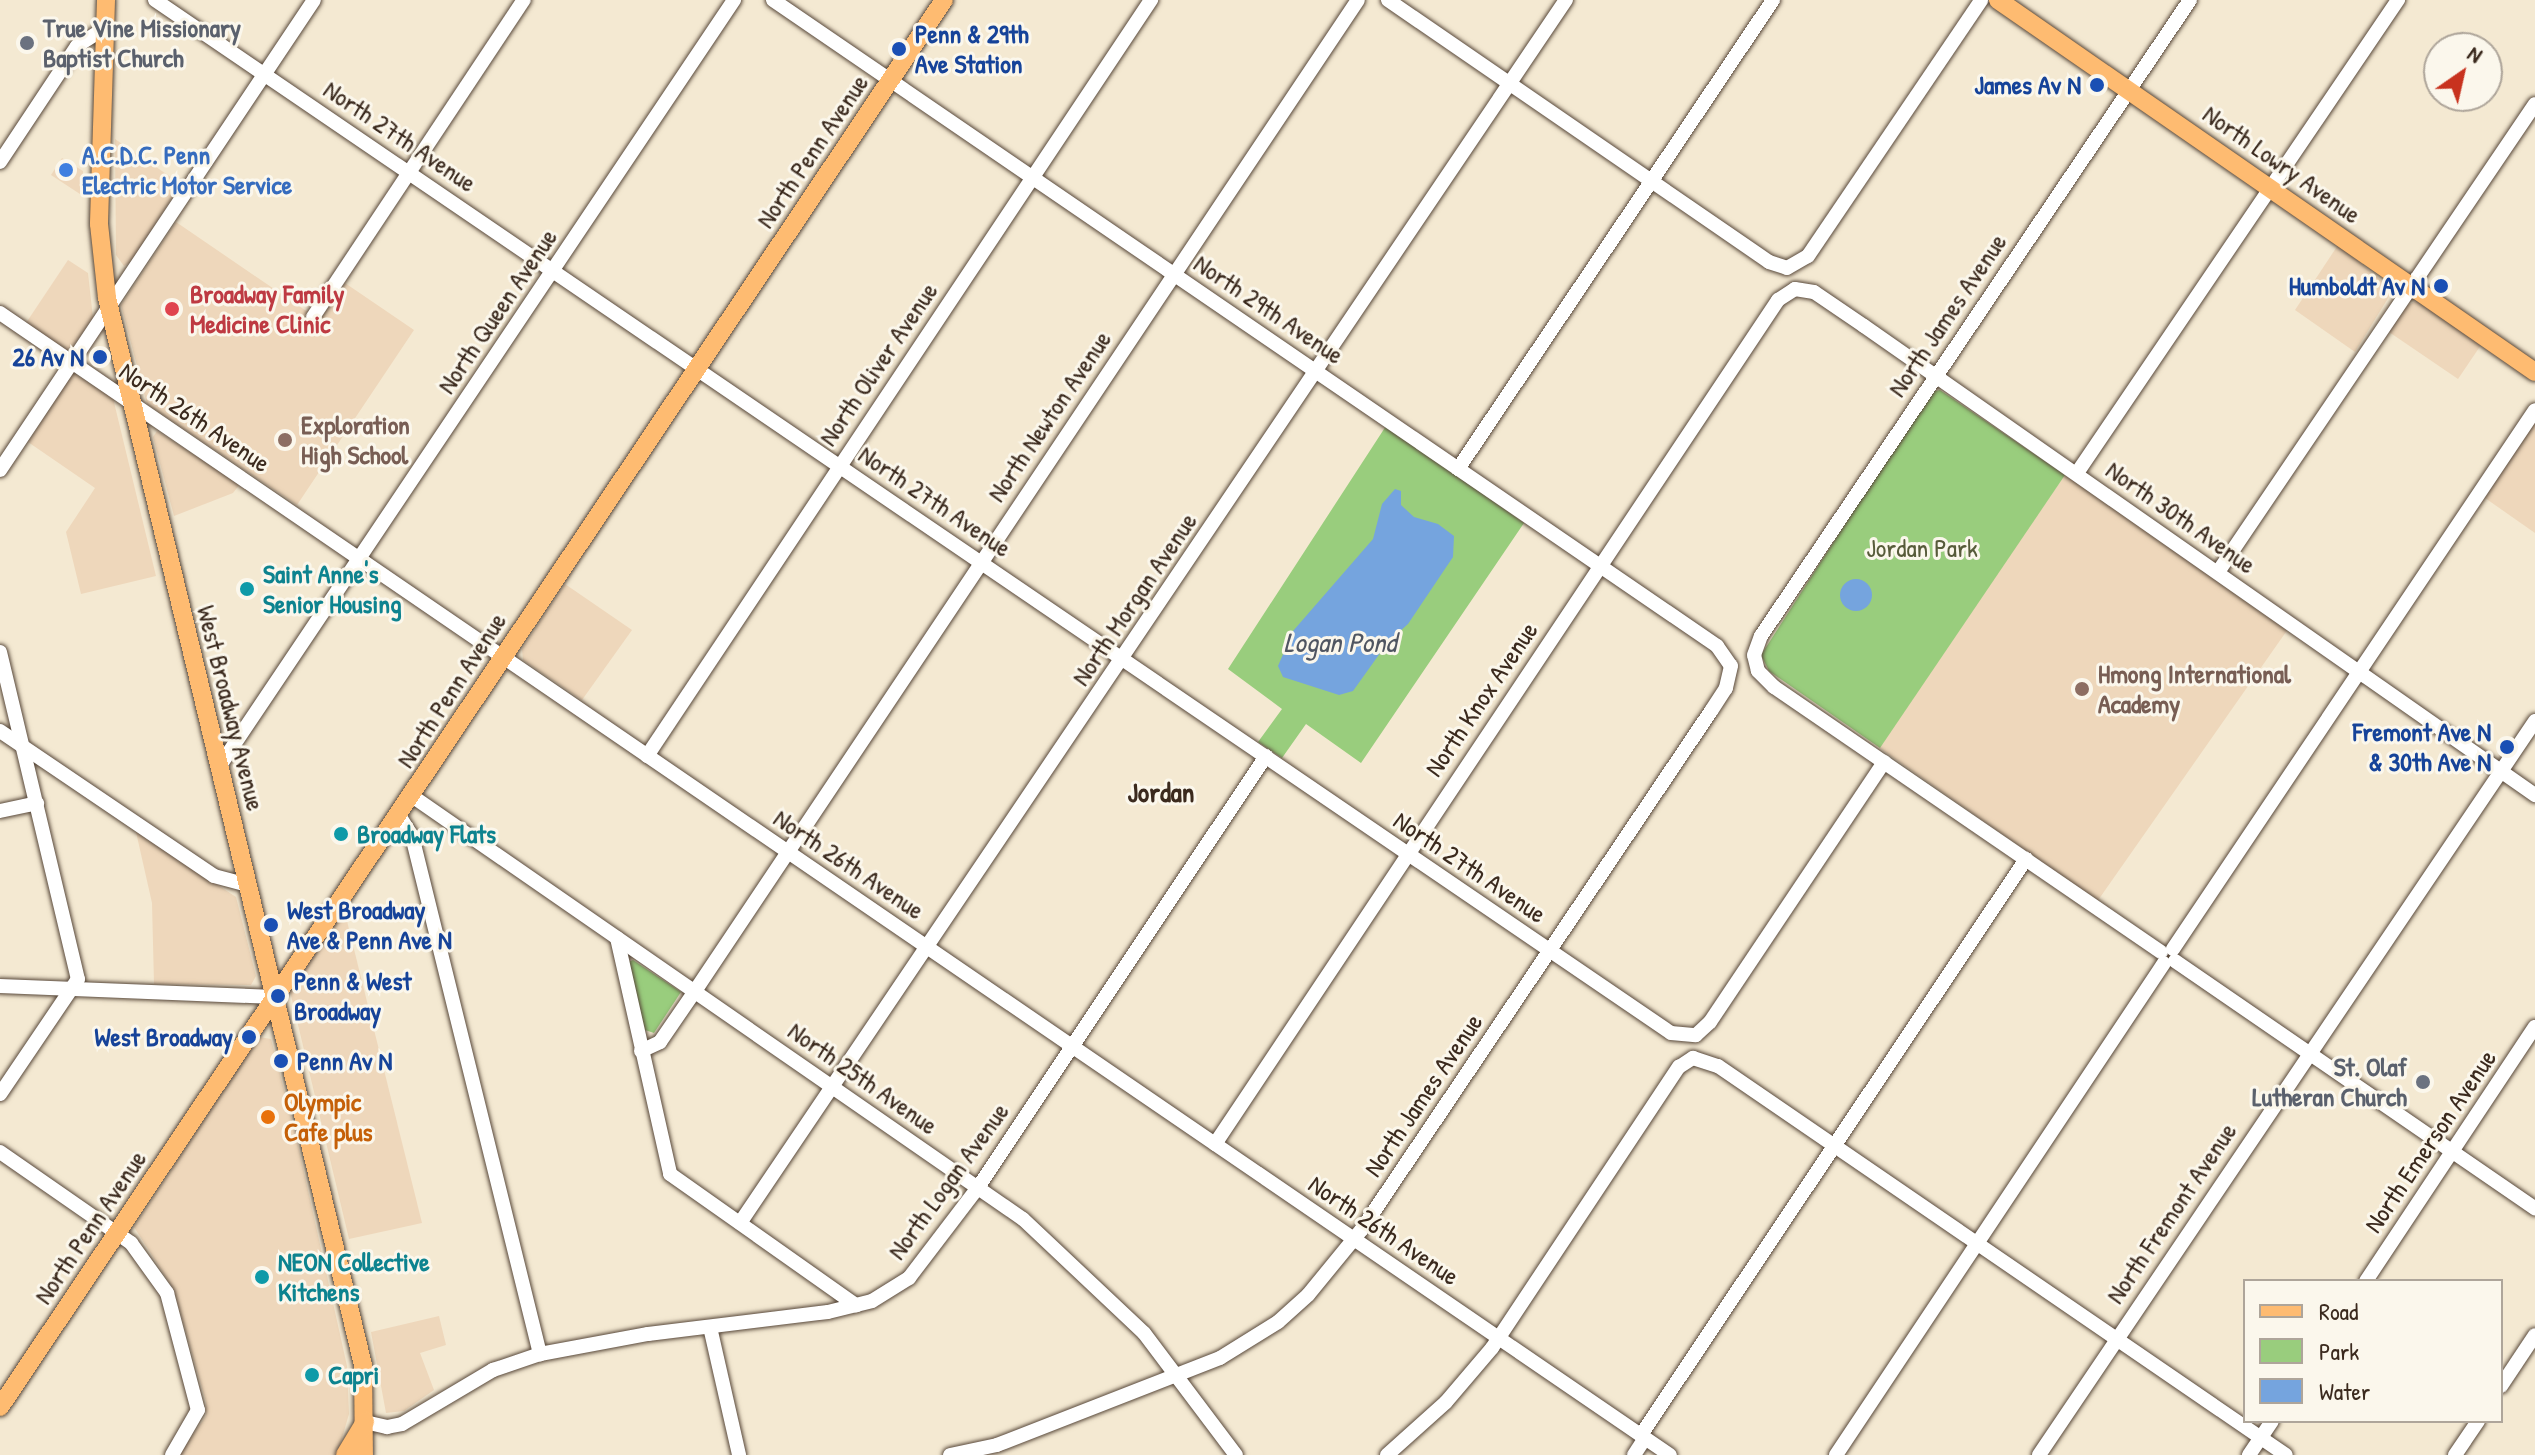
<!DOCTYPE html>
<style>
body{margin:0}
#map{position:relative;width:2535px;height:1455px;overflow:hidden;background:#f4e9d2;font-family:"Patrick Hand",sans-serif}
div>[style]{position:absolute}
.built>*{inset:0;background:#eed7bb;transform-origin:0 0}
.green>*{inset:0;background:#99cd7d}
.water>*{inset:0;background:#75a4de}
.round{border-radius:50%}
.roads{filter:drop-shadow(0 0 2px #574739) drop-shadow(0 0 2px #574739)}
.minor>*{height:14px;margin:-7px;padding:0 7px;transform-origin:7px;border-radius:7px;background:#fff}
.major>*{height:18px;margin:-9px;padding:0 9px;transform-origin:9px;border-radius:9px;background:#febb71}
.dots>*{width:22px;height:22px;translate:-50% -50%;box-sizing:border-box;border:4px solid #fbf7ec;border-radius:50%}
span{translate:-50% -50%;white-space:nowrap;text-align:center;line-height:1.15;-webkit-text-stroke:6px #fbf7ec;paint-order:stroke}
.worship-label{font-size:26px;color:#5b616d;font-weight:700}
.left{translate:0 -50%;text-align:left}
.right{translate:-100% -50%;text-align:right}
.transit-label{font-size:26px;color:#164399;font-weight:700}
.street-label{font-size:26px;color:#3b2a1e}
.shop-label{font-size:26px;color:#366cbe;font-weight:700}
.health-label{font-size:26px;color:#be3a42;font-weight:700}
.education-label{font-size:26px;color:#785e54;font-weight:700}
.park-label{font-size:26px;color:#575b3a}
.culture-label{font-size:26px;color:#0d838f;font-weight:700}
.food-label{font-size:26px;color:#c56008;font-weight:700}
.water-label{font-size:28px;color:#4f5561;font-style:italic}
.neighbourhood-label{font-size:28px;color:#3b2a1e;font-weight:700}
.legend{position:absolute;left:2243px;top:1279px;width:260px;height:144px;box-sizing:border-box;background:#fbf7ec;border:2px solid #aea59a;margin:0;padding:10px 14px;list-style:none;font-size:24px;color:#3b2a1e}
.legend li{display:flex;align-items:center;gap:16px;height:40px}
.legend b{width:40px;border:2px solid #aea59a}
.north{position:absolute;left:2423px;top:32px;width:80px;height:80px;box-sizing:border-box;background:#fbf7ec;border:2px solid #aea59a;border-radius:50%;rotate:34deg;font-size:22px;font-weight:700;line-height:32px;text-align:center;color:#3b2a1e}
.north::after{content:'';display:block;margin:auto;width:28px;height:36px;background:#c8321e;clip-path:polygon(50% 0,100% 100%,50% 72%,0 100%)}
</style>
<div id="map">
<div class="built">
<i style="clip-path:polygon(115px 139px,181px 184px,131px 262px,124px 266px,116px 255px)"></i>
<i style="clip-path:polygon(62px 158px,83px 171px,83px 196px,51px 175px)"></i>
<i style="clip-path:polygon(176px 222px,318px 319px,345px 283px,414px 330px,297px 505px,147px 404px,121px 305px)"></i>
<i style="clip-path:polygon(2338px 245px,2393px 290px,2355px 352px,2295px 310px)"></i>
<i style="clip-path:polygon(68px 260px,88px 273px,93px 318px,69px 352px,26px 323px)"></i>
<i style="clip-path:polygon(2417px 301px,2481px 345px,2458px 379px,2389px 332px,2408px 305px)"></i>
<i style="clip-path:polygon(73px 373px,113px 398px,156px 576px,81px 594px,66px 532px,95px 488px,28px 442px)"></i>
<i style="clip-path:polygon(2535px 421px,2535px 533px,2485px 498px)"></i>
<i style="clip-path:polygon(157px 431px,240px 484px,233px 493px,174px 516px,153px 437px)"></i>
<i style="left:2065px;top:475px;width:271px;height:330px;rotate:35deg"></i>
<i style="clip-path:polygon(565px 584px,632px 630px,582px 700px,523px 660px,522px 649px)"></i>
<i style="clip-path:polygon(136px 832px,236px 897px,256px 976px,251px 985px,154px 984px,152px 903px)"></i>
<i style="clip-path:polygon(344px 909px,422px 1223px,349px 1239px,290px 991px)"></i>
<i style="clip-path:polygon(259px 1037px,271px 1039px,296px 1136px,347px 1366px,349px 1414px,337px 1455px,179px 1455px,206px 1416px,206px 1402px,174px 1290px,134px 1227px)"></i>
<i style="clip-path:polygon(439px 1316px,446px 1345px,420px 1353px,434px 1390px,404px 1411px,386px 1413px,371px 1332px)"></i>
</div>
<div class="green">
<i style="clip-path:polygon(1940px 390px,2065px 475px,1880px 748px,1769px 671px,1761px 655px,1930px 392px)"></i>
<i style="clip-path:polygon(1386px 426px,1524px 523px,1361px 763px,1306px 724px,1282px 758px,1258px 742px,1282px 709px,1228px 669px)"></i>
<i style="clip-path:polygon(633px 960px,681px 992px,654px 1033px,645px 1030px,628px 962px)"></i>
</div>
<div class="water">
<i style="clip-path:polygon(1395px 489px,1401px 491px,1401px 505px,1414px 517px,1438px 524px,1454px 536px,1453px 557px,1408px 624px,1388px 642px,1353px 691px,1339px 695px,1283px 677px,1278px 666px,1293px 631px,1373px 539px,1382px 504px)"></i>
<i class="round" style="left:1840px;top:579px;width:32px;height:32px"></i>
</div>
<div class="roads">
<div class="minor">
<i style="left:155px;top:0;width:1834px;rotate:34.27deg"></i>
<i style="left:1671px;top:1033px;width:25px;rotate:5deg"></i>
<i style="left:1696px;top:1035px;width:19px;rotate:-43deg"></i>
<i style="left:1710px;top:1022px;width:313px;rotate:-56.2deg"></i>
<i style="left:773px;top:0;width:1144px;rotate:34.38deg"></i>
<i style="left:1717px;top:646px;width:24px;rotate:55deg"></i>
<i style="left:1731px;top:666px;width:23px;rotate:103deg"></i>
<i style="left:1726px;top:688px;width:27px;rotate:123deg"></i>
<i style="left:1711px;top:711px;width:625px;rotate:123.97deg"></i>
<i style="left:1362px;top:1229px;width:85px;rotate:129.3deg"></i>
<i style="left:1308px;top:1295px;width:40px;rotate:138deg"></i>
<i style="left:1278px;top:1322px;width:68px;rotate:148.2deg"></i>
<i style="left:1220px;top:1358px;width:239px;rotate:158.7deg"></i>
<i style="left:997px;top:1445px;width:48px;rotate:168deg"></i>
<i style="left:1388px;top:0;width:462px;rotate:34.5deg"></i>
<i style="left:1769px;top:262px;width:19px;rotate:18deg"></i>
<i style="left:1787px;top:268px;width:24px;rotate:-30deg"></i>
<i style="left:1808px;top:256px;width:309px;rotate:-55.9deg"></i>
<i style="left:0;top:162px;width:139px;rotate:-56.4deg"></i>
<i style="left:77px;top:46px;width:33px;rotate:-33deg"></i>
<i style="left:0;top:313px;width:2023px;rotate:34.37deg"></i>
<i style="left:313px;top:317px;width:381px;rotate:-56.4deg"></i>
<i style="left:1458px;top:469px;width:565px;rotate:-56.11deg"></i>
<i style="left:0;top:470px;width:565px;rotate:-56.25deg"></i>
<i style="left:2077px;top:473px;width:572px;rotate:-55.84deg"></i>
<i style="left:2218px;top:572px;width:565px;rotate:-55.89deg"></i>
<i style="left:0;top:652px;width:336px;rotate:76.6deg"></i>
<i style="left:78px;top:979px;width:139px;rotate:124.1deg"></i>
<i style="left:0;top:731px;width:258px;rotate:34.1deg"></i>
<i style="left:214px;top:876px;width:35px;rotate:15deg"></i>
<i style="left:647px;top:756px;width:909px;rotate:-56.31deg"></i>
<i style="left:219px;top:767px;width:924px;rotate:-56.12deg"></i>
<i style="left:412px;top:796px;width:743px;rotate:34.7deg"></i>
<i style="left:1023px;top:1219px;width:166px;rotate:43.3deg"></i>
<i style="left:1144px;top:1333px;width:153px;rotate:53deg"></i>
<i style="left:0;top:811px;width:38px;rotate:-12deg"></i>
<i style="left:400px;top:817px;width:22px;rotate:58deg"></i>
<i style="left:412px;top:836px;width:534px;rotate:76.12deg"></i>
<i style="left:617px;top:938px;width:242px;rotate:77.3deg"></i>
<i style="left:670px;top:1174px;width:228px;rotate:35.2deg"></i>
<i style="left:2173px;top:949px;width:649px;rotate:-56.11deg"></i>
<i style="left:2161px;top:952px;width:469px;rotate:-145.6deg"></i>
<i style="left:1774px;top:687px;width:23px;rotate:-135deg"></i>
<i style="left:1758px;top:671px;width:16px;rotate:-104deg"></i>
<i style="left:1754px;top:655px;width:20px;rotate:-70deg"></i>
<i style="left:1761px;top:636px;width:767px;rotate:-56deg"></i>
<i style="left:2175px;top:961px;width:437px;rotate:34.5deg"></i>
<i style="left:0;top:986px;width:275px;rotate:2.3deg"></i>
<i style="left:641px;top:1051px;width:21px;rotate:-25deg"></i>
<i style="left:660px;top:1042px;width:62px;rotate:-55.5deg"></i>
<i style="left:695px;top:991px;width:1192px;rotate:-56.22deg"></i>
<i style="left:1215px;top:1144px;width:1015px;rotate:-56.29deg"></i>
<i style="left:1778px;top:300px;width:20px;rotate:-33deg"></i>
<i style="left:1795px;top:289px;width:19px;rotate:9deg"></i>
<i style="left:1814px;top:292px;width:60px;rotate:34.2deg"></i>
<i style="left:1864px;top:326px;width:819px;rotate:34.95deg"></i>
<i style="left:0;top:1152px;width:160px;rotate:34.8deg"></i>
<i style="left:131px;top:1243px;width:62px;rotate:54.2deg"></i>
<i style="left:167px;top:1293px;width:121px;rotate:75.2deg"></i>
<i style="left:198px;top:1410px;width:52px;rotate:120deg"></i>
<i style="left:740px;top:1223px;width:1476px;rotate:-55.97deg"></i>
<i style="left:2366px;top:1281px;width:305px;rotate:-56.4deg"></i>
<i style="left:710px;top:1327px;width:131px;rotate:77.2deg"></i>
<i style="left:2501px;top:1386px;width:61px;rotate:-56.3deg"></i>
<i style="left:365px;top:1422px;width:23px;rotate:13deg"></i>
<i style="left:387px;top:1427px;width:15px;rotate:-11deg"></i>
<i style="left:402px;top:1424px;width:106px;rotate:-30.7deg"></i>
<i style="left:493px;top:1370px;width:50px;rotate:-18.8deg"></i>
<i style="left:540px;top:1354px;width:110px;rotate:-10.5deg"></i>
<i style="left:648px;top:1334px;width:181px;rotate:-7deg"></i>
<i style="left:828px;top:1312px;width:45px;rotate:-14deg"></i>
<i style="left:872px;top:1301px;width:44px;rotate:-31.9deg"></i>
<i style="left:909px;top:1278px;width:116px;rotate:-52.7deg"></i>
<i style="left:979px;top:1186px;width:517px;rotate:-56.28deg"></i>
<i style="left:1641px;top:1435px;width:693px;rotate:-56.24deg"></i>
<i style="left:1387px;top:1455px;width:79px;rotate:-41.9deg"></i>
<i style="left:1446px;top:1402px;width:71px;rotate:-49.6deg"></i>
<i style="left:1492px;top:1348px;width:338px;rotate:-56.4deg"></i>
<i style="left:1679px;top:1067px;width:17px;rotate:-33deg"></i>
<i style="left:1693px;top:1058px;width:26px;rotate:18deg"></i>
<i style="left:1718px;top:1066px;width:688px;rotate:34.41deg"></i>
<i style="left:1634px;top:1455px;width:20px;rotate:-57deg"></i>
<i style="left:1836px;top:1455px;width:591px;rotate:-56.31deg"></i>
<i style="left:2039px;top:1455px;width:886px;rotate:-55.95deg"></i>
<i style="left:2249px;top:1455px;width:41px;rotate:-55.9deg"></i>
<i style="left:2455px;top:1455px;width:41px;rotate:-55.9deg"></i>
</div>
<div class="major">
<i style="left:106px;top:0;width:224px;rotate:91.8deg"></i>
<i style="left:99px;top:224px;width:74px;rotate:83.8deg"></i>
<i style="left:107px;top:298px;width:1097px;rotate:76.51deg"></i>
<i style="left:363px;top:1365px;width:90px;rotate:89.4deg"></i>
<i style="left:1998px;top:0;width:653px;rotate:34.71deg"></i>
<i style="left:0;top:1407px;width:1694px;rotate:-56.14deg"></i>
<i style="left:345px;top:1455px;width:39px;rotate:-59deg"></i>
</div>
</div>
<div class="dots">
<i style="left:27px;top:43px;background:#6b7280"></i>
<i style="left:899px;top:49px;background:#1a4fb4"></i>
<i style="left:2097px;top:85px;background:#1a4fb4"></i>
<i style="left:66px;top:170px;background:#3f7fe0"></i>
<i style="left:2441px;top:286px;background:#1a4fb4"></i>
<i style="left:172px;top:309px;background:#e0444e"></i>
<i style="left:100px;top:357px;background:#1a4fb4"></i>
<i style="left:285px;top:440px;background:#8d6e63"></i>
<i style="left:247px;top:589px;background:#0f9aa8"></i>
<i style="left:2082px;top:689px;background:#8d6e63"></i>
<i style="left:2507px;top:747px;background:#1a4fb4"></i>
<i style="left:341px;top:834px;background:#0f9aa8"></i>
<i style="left:271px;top:925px;background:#1a4fb4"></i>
<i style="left:278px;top:996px;background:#1a4fb4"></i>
<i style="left:249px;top:1037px;background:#1a4fb4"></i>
<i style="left:281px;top:1061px;background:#1a4fb4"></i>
<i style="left:2423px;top:1082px;background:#6b7280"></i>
<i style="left:268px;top:1117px;background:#e8710a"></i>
<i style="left:262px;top:1277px;background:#0f9aa8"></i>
<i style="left:312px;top:1375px;background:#0f9aa8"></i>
</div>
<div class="worship-label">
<span class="left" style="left:43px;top:43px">True Vine Missionary<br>Baptist Church</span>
<span class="right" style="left:2407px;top:1082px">St. Olaf<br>Lutheran Church</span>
</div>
<div class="transit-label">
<span class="left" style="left:915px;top:49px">Penn &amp; 29th<br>Ave Station</span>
<span class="right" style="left:2081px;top:85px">James Av N</span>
<span class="right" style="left:2425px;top:286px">Humboldt Av N</span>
<span class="right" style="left:84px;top:357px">26 Av N</span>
<span class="right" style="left:2491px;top:747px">Fremont Ave N<br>&amp; 30th Ave N</span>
<span class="left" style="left:287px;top:925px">West Broadway<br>Ave &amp; Penn Ave N</span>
<span class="left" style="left:294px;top:996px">Penn &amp; West<br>Broadway</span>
<span class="right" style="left:233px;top:1037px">West Broadway</span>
<span class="left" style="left:297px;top:1061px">Penn Av N</span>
</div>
<div class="street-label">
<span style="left:400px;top:136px;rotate:34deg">North 27th Avenue</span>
<span style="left:812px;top:151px;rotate:-56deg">North Penn Avenue</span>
<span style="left:2282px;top:164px;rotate:35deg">North Lowry Avenue</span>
<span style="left:1269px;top:309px;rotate:34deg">North 29th Avenue</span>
<span style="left:497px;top:311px;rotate:-56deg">North Queen Avenue</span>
<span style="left:1947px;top:315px;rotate:-56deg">North James Avenue</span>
<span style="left:878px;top:364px;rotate:-56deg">North Oliver Avenue</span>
<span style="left:1049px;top:416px;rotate:-56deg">North Newton Avenue</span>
<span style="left:195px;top:417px;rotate:34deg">North 26th Avenue</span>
<span style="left:935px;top:501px;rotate:34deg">North 27th Avenue</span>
<span style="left:2181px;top:517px;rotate:35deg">North 30th Avenue</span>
<span style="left:1134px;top:599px;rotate:-56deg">North Morgan Avenue</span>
<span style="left:451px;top:690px;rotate:-57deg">North Penn Avenue</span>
<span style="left:1481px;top:699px;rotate:-56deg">North Knox Avenue</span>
<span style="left:231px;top:708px;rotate:76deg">West Broadway Avenue</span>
<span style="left:849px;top:864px;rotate:34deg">North 26th Avenue</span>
<span style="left:1470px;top:867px;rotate:34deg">North 27th Avenue</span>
<span style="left:863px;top:1078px;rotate:35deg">North 25th Avenue</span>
<span style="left:1423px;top:1095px;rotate:-56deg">North James Avenue</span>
<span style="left:2430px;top:1141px;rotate:-56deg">North Emerson Avenue</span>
<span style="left:948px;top:1181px;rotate:-54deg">North Logan Avenue</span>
<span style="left:2171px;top:1213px;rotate:-56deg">North Fremont Avenue</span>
<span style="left:90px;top:1227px;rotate:-56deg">North Penn Avenue</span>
<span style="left:1384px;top:1230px;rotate:34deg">North 26th Avenue</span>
</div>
<div class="shop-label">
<span class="left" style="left:82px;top:170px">A.C.D.C. Penn<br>Electric Motor Service</span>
</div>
<div class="health-label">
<span class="left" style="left:190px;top:309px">Broadway Family<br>Medicine Clinic</span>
</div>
<div class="education-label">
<span class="left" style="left:301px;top:440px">Exploration<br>High School</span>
<span class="left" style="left:2098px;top:689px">Hmong International<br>Academy</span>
</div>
<div class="park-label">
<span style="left:1922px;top:548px">Jordan Park</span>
</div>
<div class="culture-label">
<span class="left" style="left:263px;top:589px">Saint Anne's<br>Senior Housing</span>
<span class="left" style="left:357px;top:834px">Broadway Flats</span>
<span class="left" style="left:278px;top:1277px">NEON Collective<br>Kitchens</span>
<span class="left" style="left:328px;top:1375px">Capri</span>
</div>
<div class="food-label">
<span class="left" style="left:284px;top:1117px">Olympic<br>Cafe plus</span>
</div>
<div class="water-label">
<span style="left:1340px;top:642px">Logan Pond</span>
</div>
<div class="neighbourhood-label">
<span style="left:1161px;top:792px">Jordan</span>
</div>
<ul class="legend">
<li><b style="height:10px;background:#febb71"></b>Road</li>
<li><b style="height:22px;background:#99cd7d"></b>Park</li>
<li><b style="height:22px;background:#75a4de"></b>Water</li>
</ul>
<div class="north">N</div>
</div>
